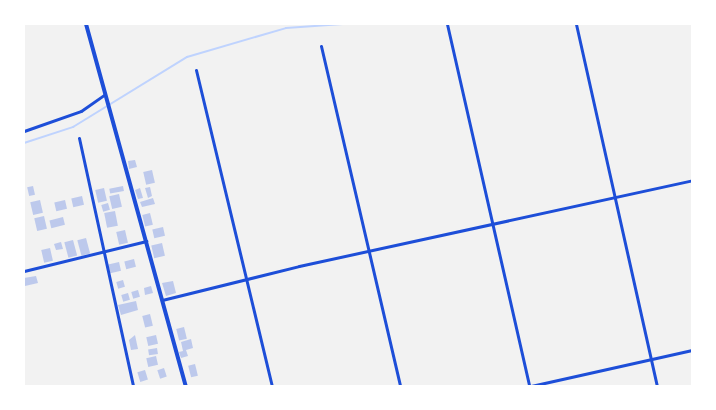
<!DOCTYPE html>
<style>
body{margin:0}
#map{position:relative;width:716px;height:410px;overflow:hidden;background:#f2f2f2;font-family:Figtree,sans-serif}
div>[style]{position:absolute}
.stream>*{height:2px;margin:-1px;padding:0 1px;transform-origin:1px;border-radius:1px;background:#bfd3fe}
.building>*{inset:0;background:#bdc9ec;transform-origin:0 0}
.minor>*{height:3px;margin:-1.5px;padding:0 1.5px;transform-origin:1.5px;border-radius:1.5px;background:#1d4ed8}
.tertiary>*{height:4px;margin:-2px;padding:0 2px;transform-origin:2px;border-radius:2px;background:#1d4ed8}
span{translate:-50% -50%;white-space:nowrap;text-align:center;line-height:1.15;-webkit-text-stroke:4px #fff;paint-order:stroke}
.frame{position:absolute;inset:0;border:25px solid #fff;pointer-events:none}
</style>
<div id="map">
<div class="stream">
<i style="left:24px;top:143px;width:52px;rotate:-18.1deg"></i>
<i style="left:73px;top:127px;width:134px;rotate:-31.6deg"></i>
<i style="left:187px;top:57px;width:103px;rotate:-16.3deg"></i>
<i style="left:286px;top:28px;width:57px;rotate:-4deg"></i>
</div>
<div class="building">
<i style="clip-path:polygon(135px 160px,137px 167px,129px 169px,128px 161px)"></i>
<i style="left:152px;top:170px;width:13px;height:9px;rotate:77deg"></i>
<i style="left:33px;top:186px;width:9px;height:6px;rotate:77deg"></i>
<i style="left:123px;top:186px;width:5px;height:14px;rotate:79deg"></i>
<i style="clip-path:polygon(150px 187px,152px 196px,148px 198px,145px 188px)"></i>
<i style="left:104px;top:188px;width:13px;height:9px;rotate:77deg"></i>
<i style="clip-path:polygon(140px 188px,143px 198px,138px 199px,135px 190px)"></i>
<i style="left:119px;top:194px;width:13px;height:10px;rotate:77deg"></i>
<i style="left:82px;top:196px;width:9px;height:11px;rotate:77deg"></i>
<i style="clip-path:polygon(153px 198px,155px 204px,142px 207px,140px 202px)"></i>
<i style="left:40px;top:200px;width:13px;height:10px;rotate:77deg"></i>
<i style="left:65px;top:200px;width:9px;height:11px;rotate:77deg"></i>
<i style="left:108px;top:203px;width:7px;height:7px;rotate:74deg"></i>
<i style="left:115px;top:211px;width:15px;height:11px;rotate:79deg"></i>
<i style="left:150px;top:213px;width:12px;height:8px;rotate:76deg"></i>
<i style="left:44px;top:216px;width:13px;height:10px;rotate:77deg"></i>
<i style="left:63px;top:217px;width:8px;height:14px;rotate:76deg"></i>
<i style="left:163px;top:227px;width:9px;height:11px;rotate:77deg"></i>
<i style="left:125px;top:230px;width:13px;height:9px;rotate:77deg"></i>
<i style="left:86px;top:238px;width:16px;height:9px;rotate:75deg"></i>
<i style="left:73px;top:240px;width:16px;height:9px;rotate:75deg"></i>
<i style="clip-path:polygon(61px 242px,63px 249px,56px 250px,54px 244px)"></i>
<i style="left:162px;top:243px;width:13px;height:11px;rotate:77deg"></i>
<i style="left:50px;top:248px;width:13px;height:9px;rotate:77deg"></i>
<i style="left:134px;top:259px;width:8px;height:10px;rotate:76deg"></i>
<i style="left:119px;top:262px;width:9px;height:11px;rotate:77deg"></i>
<i style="clip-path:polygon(36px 276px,38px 283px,25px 286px,24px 278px)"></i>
<i style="left:123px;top:280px;width:7px;height:7px;rotate:74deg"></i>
<i style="clip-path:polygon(173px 281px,176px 293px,166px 296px,162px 283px)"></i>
<i style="clip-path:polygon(151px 286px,153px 293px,145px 295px,144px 288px)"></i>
<i style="left:138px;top:290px;width:7px;height:7px;rotate:74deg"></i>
<i style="left:128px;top:293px;width:7px;height:7px;rotate:74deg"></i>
<i style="clip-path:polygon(136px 301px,138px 310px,121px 315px,118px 305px)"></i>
<i style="left:150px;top:314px;width:12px;height:8px;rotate:76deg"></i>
<i style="left:184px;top:327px;width:12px;height:8px;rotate:76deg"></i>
<i style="clip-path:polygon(135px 335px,138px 349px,131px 350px,129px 340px)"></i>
<i style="left:156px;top:335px;width:9px;height:10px;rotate:77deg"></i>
<i style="clip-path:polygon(191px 339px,193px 348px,186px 350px,188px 356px,181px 358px,179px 352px,183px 351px,181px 342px)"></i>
<i style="left:157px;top:348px;width:6px;height:9px;rotate:81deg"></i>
<i style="left:156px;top:356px;width:9px;height:10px;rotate:77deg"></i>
<i style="left:195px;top:364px;width:12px;height:7px;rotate:76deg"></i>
<i style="left:164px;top:368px;width:9px;height:7px;rotate:72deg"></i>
<i style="left:145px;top:370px;width:10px;height:8px;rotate:73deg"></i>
</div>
<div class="minor">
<i style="left:447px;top:24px;width:371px;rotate:77.2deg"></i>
<i style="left:576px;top:24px;width:371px;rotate:77.4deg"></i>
<i style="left:321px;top:46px;width:349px;rotate:76.9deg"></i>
<i style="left:196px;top:70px;width:325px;rotate:76.5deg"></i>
<i style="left:24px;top:131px;width:60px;rotate:-19.3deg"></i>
<i style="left:81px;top:111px;width:29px;rotate:-35deg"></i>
<i style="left:79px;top:138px;width:254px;rotate:77.7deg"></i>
<i style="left:24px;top:271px;width:126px;rotate:-13.8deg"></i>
<i style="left:162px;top:300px;width:141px;rotate:-13.9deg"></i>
<i style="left:299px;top:266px;width:402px;rotate:-12.3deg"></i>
<i style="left:531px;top:386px;width:165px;rotate:-12.6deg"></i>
</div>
<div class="tertiary">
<i style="left:86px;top:24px;width:376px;rotate:74.6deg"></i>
</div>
<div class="frame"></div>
</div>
